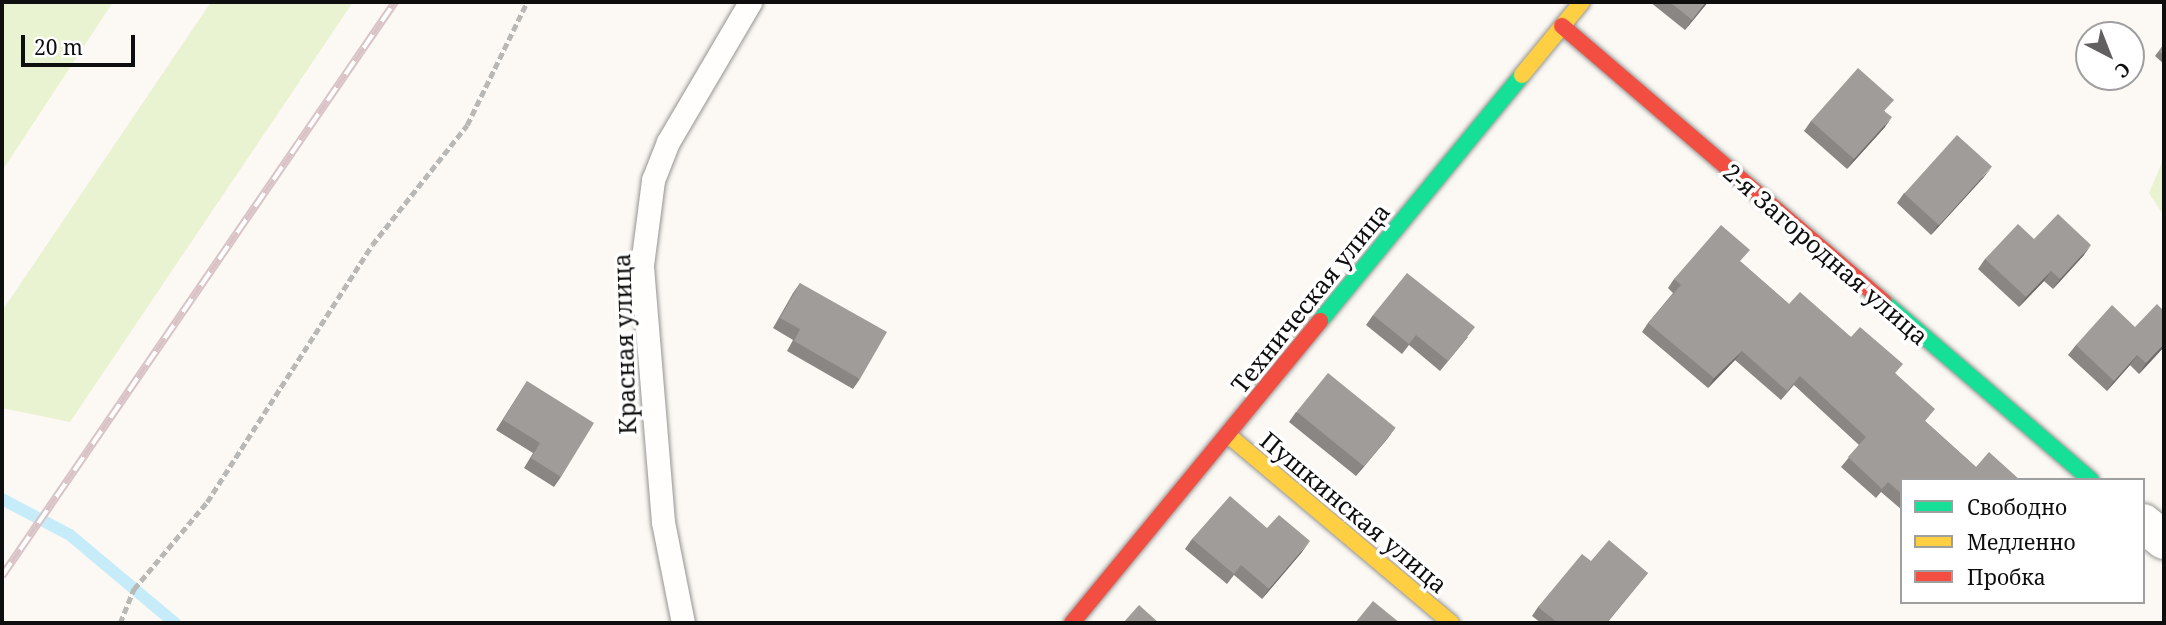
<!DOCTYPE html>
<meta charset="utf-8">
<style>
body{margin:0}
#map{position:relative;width:2166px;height:625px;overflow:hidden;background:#fcf9f4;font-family:"Noto Serif",serif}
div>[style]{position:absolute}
.green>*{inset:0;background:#e9f2d1}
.stream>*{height:12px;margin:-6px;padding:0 6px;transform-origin:6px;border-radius:6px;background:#c6ecf9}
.path>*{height:4.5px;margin-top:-2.25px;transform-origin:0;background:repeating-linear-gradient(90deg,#b8b8b7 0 7px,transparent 0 10.5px)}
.roads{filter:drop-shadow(0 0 2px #959492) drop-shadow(0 0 2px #959492)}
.lane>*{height:23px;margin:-11.5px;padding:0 11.5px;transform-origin:11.5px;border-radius:11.5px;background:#fffefd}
.street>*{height:38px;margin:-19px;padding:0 19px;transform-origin:19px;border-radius:19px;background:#fffefd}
.fast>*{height:16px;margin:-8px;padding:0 8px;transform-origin:8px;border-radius:8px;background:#16e098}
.slow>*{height:16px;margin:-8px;padding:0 8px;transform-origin:8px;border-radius:8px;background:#ffcf43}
.jam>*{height:16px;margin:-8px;padding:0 8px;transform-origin:8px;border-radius:8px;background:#f24e42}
.rail>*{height:8px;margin-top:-4px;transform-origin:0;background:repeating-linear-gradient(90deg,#fff 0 16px,#d9c3c6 0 32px);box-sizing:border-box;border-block:2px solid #d9c3c6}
.wall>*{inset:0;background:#898684}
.shaded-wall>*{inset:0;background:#6f6d6b}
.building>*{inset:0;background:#9f9c99;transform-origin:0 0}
span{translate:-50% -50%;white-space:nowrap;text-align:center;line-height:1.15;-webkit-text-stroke:7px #fff;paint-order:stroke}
.street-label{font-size:24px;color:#0e0e0e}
.frame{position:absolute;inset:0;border:4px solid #0e0e0e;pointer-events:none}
.legend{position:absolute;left:1900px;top:478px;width:245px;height:126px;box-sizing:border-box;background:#fff;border:2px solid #9f9f9f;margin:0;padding:9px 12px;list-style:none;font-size:21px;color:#0e0e0e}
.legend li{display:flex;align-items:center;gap:14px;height:35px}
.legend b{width:35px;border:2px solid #9f9f9f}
.north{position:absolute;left:2075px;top:21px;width:70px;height:70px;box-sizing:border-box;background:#fff;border:2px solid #9f9f9f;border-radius:50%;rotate:138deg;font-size:19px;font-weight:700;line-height:28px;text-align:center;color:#0e0e0e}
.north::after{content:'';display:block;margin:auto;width:24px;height:32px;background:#61605e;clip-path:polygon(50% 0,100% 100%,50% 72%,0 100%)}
.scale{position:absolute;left:21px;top:35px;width:114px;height:32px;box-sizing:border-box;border:4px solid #0e0e0e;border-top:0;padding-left:9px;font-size:21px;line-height:24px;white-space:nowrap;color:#0e0e0e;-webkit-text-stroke:5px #fff;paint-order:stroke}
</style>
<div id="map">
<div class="green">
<i style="clip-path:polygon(2px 2px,113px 2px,2px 171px)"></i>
<i style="clip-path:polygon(211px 2px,353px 2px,70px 422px,2px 408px,2px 311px)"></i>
<i style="clip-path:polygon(2164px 158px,2164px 216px,2149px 193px)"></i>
</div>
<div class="stream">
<i style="left:2px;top:499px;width:77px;rotate:27.9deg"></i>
<i style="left:70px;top:535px;width:137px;rotate:40deg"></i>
</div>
<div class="path">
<i style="left:120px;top:623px;width:37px;rotate:-68deg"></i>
<i style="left:134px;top:589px;width:114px;rotate:-50deg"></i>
<i style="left:207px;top:502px;width:305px;rotate:-57.3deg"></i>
<i style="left:372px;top:245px;width:153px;rotate:-51.6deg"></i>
<i style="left:467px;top:125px;width:137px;rotate:-64deg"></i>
</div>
<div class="roads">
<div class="lane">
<i style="left:683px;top:623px;width:103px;rotate:-101.2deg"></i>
<i style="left:663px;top:522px;width:258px;rotate:-94.7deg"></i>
<i style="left:642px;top:265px;width:86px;rotate:-82.6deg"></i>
<i style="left:653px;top:180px;width:41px;rotate:-68.5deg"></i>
<i style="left:668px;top:142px;width:162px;rotate:-59.6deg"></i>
</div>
<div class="street">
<i style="left:2143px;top:523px;width:27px;rotate:39deg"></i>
</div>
<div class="fast">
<i style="left:1884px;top:302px;width:273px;rotate:40.7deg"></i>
<i style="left:1320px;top:321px;width:318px;rotate:-50.6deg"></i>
</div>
<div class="slow">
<i style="left:1522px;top:75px;width:94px;rotate:-50.6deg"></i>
<i style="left:1228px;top:435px;width:292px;rotate:40.1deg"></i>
</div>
<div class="jam">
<i style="left:1562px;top:26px;width:424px;rotate:40.6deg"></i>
<i style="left:1072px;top:623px;width:391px;rotate:-50.6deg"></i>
</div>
</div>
<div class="rail">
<i style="left:2px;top:576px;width:696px;rotate:-55.6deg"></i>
</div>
<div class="wall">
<i style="clip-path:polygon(1650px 2px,1708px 2px,1685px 30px)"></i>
<i style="clip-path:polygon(2164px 44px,2164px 64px,2155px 56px)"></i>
<i style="clip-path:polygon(1885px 111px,1885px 127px,1847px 169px,1804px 131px,1811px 121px)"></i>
<i style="clip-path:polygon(1984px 177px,1931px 235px,1897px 203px,1904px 193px)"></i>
<i style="clip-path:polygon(2034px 239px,2084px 255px,2053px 289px,2044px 281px,2019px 307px,1978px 269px,1985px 259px)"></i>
<i style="clip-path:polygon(1741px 262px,1789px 304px,1851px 337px,1896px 374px,1925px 421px,1976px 467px,2020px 480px,1902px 480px,1902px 510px,1881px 492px,1876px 498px,1841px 467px,1859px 445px,1794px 385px,1781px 400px,1735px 360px,1708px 388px,1642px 332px,1648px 323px,1673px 293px,1668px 288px,1674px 279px)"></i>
<i style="clip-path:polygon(800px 283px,860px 379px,853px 389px,787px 351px,793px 340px,773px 328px,793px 293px)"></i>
<i style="clip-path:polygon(1373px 315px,1468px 337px,1440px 371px,1409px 345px,1402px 354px,1366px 325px)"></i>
<i style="clip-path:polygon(2135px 327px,2164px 347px,2139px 374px,2130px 365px,2107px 391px,2068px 355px,2076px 345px)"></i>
<i style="clip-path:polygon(527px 381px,561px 477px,554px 487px,524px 468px,533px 453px,496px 430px)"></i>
<i style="clip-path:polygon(1296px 412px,1395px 428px,1356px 476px,1289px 422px)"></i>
<i style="clip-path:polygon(1267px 528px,1302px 552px,1262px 599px,1234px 575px,1227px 584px,1185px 549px,1192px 539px)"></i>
<i style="clip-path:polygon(1591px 561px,1648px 573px,1607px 623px,1541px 623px,1532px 616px,1538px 607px)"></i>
</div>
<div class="shaded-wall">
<i style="clip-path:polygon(1706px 2px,1708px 2px,1685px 30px,1692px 20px)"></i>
<i style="clip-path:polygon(1892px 117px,1885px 127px,1847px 169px,1854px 159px)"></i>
<i style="clip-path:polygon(1992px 167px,1984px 177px,1931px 235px,1938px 225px)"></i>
<i style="clip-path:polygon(2091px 245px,2084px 255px,2053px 289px,2060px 279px)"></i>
<i style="clip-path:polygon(2051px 271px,2044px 281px,2019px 307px,2026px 297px)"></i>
<i style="clip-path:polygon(2164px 344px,2164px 347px,2139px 374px,2146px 363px)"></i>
<i style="clip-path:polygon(1742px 351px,1735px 360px,1708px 388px,1714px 378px)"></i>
<i style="clip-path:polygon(2137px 355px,2130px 365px,2107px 391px,2114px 381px)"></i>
<i style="clip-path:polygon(1395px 428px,1388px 438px,1356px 476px,1363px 466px)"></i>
<i style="clip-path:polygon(1310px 541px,1302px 552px,1262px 599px,1269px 589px)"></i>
</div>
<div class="building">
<i style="clip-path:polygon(1670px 2px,1706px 2px,1692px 20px)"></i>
<i style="clip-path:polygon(2164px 44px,2164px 56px,2159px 51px)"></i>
<i style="clip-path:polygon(1858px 68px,1894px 100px,1884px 111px,1892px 117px,1854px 159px,1811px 121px)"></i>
<i style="left:1957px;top:135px;width:47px;height:79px;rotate:42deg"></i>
<i style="clip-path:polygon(2058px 214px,2091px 245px,2060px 279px,2051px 271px,2026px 297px,1985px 259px,2018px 224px,2034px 239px)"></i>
<i style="clip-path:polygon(1721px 225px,1750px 250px,1740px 261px,1789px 304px,1800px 292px,1851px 337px,1860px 327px,1903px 364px,1895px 373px,1935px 409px,1925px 421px,1976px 467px,1989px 452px,2020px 480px,1902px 480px,1902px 494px,1888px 482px,1882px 489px,1848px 457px,1866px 437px,1800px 376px,1787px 391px,1742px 351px,1714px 378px,1648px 323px,1681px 285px,1674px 279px)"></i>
<i style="clip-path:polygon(1407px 273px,1475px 327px,1448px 361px,1416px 335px,1409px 344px,1373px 315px)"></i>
<i style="clip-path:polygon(800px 283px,887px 332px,860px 379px,794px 341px,800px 329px,780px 318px)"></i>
<i style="clip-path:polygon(2157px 304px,2164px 311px,2164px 344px,2146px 363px,2137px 355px,2114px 381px,2076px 345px,2112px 305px,2135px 327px)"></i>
<i style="left:1328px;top:373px;width:87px;height:50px;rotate:39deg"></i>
<i style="clip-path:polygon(527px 381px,594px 423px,561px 477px,531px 458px,540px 443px,503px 420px)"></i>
<i style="clip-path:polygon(1230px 496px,1267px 528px,1279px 515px,1310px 541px,1269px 589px,1241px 565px,1234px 574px,1192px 539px)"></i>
<i style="clip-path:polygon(1609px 540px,1648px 573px,1606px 623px,1558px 623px,1538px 607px,1582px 554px,1591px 561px)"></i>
<i style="clip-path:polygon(1373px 601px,1400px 623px,1355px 623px)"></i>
<i style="clip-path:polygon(1139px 605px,1159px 623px,1123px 623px)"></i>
</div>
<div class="street-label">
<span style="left:1826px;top:254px;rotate:41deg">2-я Загородная улица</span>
<span style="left:1310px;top:298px;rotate:-51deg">Техническая улица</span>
<span style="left:624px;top:344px;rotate:-92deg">Красная улица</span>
<span style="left:1354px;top:512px;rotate:40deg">Пушкинская улица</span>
</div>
<div class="frame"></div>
<ul class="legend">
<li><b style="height:9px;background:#16e098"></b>Свободно</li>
<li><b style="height:9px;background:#ffcf43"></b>Медленно</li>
<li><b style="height:9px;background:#f24e42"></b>Пробка</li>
</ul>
<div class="north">С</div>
<div class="scale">20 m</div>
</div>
